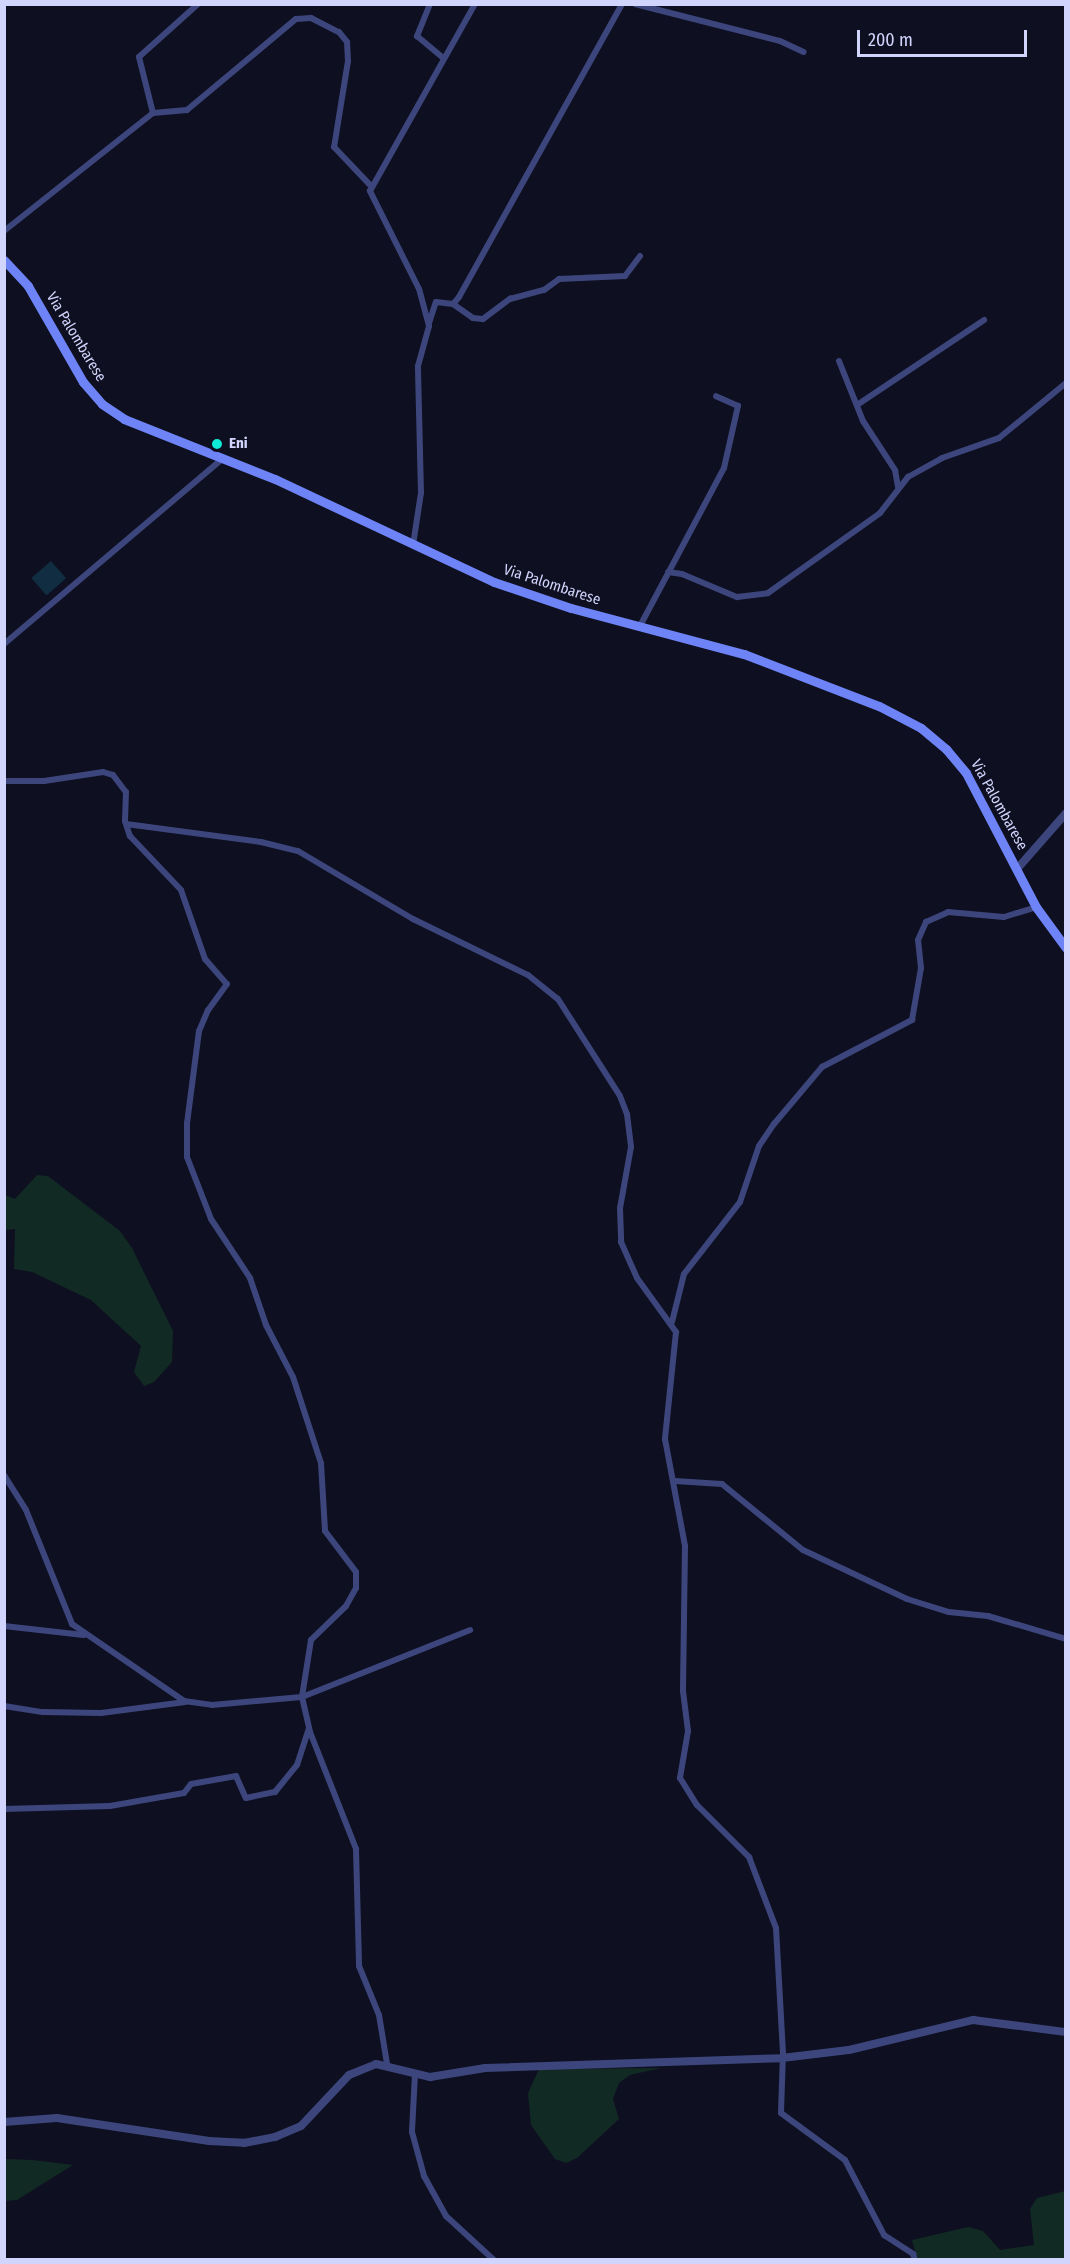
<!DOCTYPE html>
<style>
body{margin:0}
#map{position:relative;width:1070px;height:2264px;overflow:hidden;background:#0e0f20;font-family:"Fira Sans Condensed",sans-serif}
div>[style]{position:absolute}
.green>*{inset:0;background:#122a24}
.water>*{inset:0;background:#102d42;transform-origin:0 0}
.minor>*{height:6px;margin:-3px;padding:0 3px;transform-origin:3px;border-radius:3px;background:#3c467c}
.tertiary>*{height:8px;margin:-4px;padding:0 4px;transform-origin:4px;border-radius:4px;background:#3c467c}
.secondary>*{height:9px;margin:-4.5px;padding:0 4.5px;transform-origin:4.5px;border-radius:4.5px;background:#6e84f6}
.dots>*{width:16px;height:16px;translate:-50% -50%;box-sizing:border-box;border:3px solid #0e0f20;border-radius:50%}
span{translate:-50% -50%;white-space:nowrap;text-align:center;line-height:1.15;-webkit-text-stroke:4.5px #0e0f20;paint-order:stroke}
.street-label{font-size:15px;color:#d1d4fc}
.poi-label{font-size:15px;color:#d1d4fc;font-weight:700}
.left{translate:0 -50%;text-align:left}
.frame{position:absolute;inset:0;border:6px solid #d1d4fc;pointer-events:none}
.scale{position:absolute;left:857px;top:30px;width:170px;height:27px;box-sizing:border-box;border:3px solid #d1d4fc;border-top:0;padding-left:8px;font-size:18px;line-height:21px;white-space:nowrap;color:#d1d4fc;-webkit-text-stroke:4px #0e0f20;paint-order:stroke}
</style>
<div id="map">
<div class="green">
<i style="clip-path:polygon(37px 1175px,48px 1176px,120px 1231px,132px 1248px,173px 1331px,172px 1362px,154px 1382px,144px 1386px,134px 1372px,141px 1346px,91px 1300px,32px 1272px,14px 1269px,15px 1229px,5px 1230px,5px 1195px,15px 1199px)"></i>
<i style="clip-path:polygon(661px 2068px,630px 2075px,619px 2083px,613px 2099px,619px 2119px,577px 2158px,566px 2163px,555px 2159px,531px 2125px,528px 2093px,539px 2069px)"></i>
<i style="clip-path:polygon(5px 2159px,33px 2160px,73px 2165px,17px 2200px,5px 2201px)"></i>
<i style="clip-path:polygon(1065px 2191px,1065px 2259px,917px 2259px,912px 2240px,968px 2227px,983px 2231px,1000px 2250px,1034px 2245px,1030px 2209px,1037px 2198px)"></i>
</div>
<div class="water">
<i style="left:51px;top:561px;width:23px;height:26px;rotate:49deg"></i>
</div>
<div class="minor">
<i style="left:198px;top:4px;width:79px;rotate:138.1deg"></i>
<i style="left:139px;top:57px;width:58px;rotate:76deg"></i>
<i style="left:153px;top:113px;width:34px;rotate:-5deg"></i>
<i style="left:187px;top:110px;width:142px;rotate:-39.9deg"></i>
<i style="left:296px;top:19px;width:15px;rotate:-4deg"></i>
<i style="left:311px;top:18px;width:31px;rotate:27deg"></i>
<i style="left:339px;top:32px;width:13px;rotate:51deg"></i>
<i style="left:347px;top:42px;width:19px;rotate:87deg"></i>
<i style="left:348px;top:61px;width:87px;rotate:99.2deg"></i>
<i style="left:334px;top:147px;width:54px;rotate:46.5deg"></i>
<i style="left:430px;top:4px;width:35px;rotate:112deg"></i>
<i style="left:417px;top:36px;width:35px;rotate:40deg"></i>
<i style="left:635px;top:4px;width:150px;rotate:14.3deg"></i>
<i style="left:780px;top:41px;width:26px;rotate:25deg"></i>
<i style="left:4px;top:231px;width:190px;rotate:-38.4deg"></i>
<i style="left:453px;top:304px;width:24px;rotate:35deg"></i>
<i style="left:473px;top:318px;width:10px;rotate:6deg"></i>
<i style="left:483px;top:319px;width:34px;rotate:-37deg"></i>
<i style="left:510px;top:299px;width:35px;rotate:-15deg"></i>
<i style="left:544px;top:290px;width:19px;rotate:-36deg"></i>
<i style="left:559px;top:279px;width:66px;rotate:-2.6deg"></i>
<i style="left:625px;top:276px;width:25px;rotate:-53deg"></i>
<i style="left:429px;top:323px;width:22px;rotate:-72deg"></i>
<i style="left:436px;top:302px;width:17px;rotate:7deg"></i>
<i style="left:453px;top:304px;width:9px;rotate:-49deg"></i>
<i style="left:459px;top:297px;width:335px;rotate:-60.9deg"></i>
<i style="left:839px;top:361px;width:65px;rotate:68.2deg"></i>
<i style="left:863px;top:421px;width:59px;rotate:56.9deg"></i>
<i style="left:895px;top:470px;width:17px;rotate:80deg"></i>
<i style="left:857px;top:405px;width:153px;rotate:-33.8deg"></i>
<i style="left:413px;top:545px;width:53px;rotate:-81.3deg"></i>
<i style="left:421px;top:493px;width:127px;rotate:-91.4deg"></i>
<i style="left:418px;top:366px;width:41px;rotate:-74.6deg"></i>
<i style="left:429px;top:326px;width:38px;rotate:-105deg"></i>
<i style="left:419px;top:289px;width:110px;rotate:-116.6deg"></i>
<i style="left:370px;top:191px;width:214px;rotate:-60.7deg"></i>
<i style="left:668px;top:572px;width:14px;rotate:8deg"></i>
<i style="left:682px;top:574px;width:60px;rotate:22.7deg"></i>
<i style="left:737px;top:597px;width:31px;rotate:-7deg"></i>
<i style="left:768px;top:593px;width:138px;rotate:-35.5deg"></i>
<i style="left:880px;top:513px;width:46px;rotate:-52.1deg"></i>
<i style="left:908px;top:477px;width:39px;rotate:-29deg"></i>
<i style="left:942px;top:458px;width:60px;rotate:-19.3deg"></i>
<i style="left:999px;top:438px;width:87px;rotate:-39.4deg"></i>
<i style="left:640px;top:626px;width:179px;rotate:-62deg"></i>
<i style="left:724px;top:468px;width:64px;rotate:-77.3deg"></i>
<i style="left:738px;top:406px;width:24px;rotate:-156deg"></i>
<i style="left:4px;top:644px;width:287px;rotate:-40.3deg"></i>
<i style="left:4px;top:781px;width:40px"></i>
<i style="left:44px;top:781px;width:60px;rotate:-8.7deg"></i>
<i style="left:103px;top:772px;width:10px;rotate:17deg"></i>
<i style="left:113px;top:775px;width:21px;rotate:53deg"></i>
<i style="left:126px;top:792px;width:29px;rotate:92deg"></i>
<i style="left:125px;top:821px;width:16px;rotate:72deg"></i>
<i style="left:130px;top:836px;width:74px;rotate:46.6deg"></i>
<i style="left:181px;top:890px;width:73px;rotate:70.8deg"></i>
<i style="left:205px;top:959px;width:33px;rotate:49deg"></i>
<i style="left:227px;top:984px;width:32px;rotate:126deg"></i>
<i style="left:208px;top:1010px;width:23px;rotate:113deg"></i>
<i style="left:199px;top:1031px;width:93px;rotate:97.4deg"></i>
<i style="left:187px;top:1123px;width:34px;rotate:90deg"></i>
<i style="left:187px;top:1157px;width:66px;rotate:68.8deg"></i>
<i style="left:211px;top:1219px;width:71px;rotate:56.5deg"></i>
<i style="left:250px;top:1278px;width:50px;rotate:71.2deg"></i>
<i style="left:266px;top:1325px;width:59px;rotate:62.6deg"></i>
<i style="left:293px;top:1377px;width:90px;rotate:72deg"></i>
<i style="left:321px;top:1463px;width:68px;rotate:86.6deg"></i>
<i style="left:325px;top:1531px;width:51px;rotate:52.9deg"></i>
<i style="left:356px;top:1572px;width:16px;rotate:90deg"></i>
<i style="left:356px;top:1588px;width:21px;rotate:119deg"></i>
<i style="left:346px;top:1606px;width:49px;rotate:135.8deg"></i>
<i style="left:311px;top:1640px;width:58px;rotate:99deg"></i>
<i style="left:302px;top:1697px;width:36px;rotate:77deg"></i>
<i style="left:310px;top:1732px;width:126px;rotate:68.5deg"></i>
<i style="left:356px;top:1849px;width:117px;rotate:88.5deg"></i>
<i style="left:359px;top:1966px;width:53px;rotate:67.8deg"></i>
<i style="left:379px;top:2015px;width:50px;rotate:80.7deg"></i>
<i style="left:126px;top:824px;width:136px;rotate:7.6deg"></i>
<i style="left:261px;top:842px;width:38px;rotate:14deg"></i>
<i style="left:298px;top:851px;width:134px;rotate:30.6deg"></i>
<i style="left:413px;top:919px;width:128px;rotate:26deg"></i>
<i style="left:528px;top:975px;width:38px;rotate:39deg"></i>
<i style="left:558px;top:999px;width:115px;rotate:57.4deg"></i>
<i style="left:620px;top:1096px;width:19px;rotate:69deg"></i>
<i style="left:627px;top:1114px;width:33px;rotate:83deg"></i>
<i style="left:631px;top:1147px;width:62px;rotate:100.2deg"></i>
<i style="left:620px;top:1208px;width:34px;rotate:88deg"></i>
<i style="left:621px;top:1242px;width:39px;rotate:66deg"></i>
<i style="left:637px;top:1278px;width:67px;rotate:54.2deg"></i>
<i style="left:676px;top:1332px;width:108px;rotate:95.9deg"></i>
<i style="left:665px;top:1439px;width:109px;rotate:79.4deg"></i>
<i style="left:685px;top:1546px;width:145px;rotate:90.8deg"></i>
<i style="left:683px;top:1691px;width:40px;rotate:82.9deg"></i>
<i style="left:688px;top:1731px;width:48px;rotate:99.7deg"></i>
<i style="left:680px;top:1778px;width:32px;rotate:58deg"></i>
<i style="left:697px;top:1805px;width:74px;rotate:45deg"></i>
<i style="left:749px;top:1857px;width:76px;rotate:69.2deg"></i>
<i style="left:776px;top:1928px;width:125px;rotate:86.8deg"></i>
<i style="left:783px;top:2053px;width:60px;rotate:91.9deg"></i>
<i style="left:781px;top:2113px;width:79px;rotate:36.3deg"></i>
<i style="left:845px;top:2160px;width:85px;rotate:62.5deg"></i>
<i style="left:884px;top:2235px;width:35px;rotate:33deg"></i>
<i style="left:913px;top:2254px;width:6px;rotate:72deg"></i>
<i style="left:672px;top:1322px;width:49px;rotate:-76deg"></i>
<i style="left:684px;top:1274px;width:91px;rotate:-52.1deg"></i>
<i style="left:740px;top:1202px;width:59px;rotate:-71.3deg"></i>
<i style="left:759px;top:1146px;width:27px;rotate:-56deg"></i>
<i style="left:774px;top:1124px;width:75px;rotate:-49.9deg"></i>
<i style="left:822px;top:1067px;width:102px;rotate:-27.6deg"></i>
<i style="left:912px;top:1020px;width:53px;rotate:-80.2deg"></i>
<i style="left:921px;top:968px;width:28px;rotate:-96deg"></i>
<i style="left:918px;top:940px;width:20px;rotate:-66deg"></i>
<i style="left:926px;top:922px;width:24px;rotate:-24deg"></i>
<i style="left:948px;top:912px;width:56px;rotate:5.1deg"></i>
<i style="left:1004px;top:917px;width:34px;rotate:-17deg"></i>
<i style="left:4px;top:1475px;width:41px;rotate:57.8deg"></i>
<i style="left:26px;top:1510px;width:123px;rotate:68deg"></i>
<i style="left:72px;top:1624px;width:136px;rotate:34.5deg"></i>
<i style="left:184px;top:1701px;width:28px;rotate:8deg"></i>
<i style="left:212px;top:1705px;width:90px;rotate:-5.1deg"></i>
<i style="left:302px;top:1697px;width:181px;rotate:-21.7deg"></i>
<i style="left:675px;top:1481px;width:47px;rotate:3.7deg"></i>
<i style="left:722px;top:1484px;width:104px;rotate:39.2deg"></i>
<i style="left:803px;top:1550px;width:115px;rotate:25.2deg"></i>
<i style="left:907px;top:1599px;width:44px;rotate:17.2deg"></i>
<i style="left:949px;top:1612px;width:39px;rotate:6deg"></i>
<i style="left:988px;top:1616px;width:81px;rotate:16.4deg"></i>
<i style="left:4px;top:1626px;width:80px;rotate:6.5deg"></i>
<i style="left:4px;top:1706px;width:39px;rotate:9deg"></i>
<i style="left:43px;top:1712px;width:58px;rotate:1deg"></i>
<i style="left:101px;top:1713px;width:85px;rotate:-7.5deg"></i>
<i style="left:4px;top:1809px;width:106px;rotate:-1.6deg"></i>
<i style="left:110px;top:1806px;width:75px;rotate:-10deg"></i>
<i style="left:184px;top:1793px;width:11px;rotate:-52deg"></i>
<i style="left:191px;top:1784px;width:46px;rotate:-10.1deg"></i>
<i style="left:236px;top:1776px;width:24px;rotate:66deg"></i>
<i style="left:246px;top:1798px;width:30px;rotate:-12deg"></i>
<i style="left:275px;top:1792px;width:35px;rotate:-51deg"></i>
<i style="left:297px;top:1765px;width:38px;rotate:-72deg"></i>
<i style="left:415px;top:2074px;width:58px;rotate:93deg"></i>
<i style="left:412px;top:2132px;width:46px;rotate:74.7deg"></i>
<i style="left:424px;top:2176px;width:46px;rotate:61.2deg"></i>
<i style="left:446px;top:2216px;width:65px;rotate:42.5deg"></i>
</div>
<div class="tertiary">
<i style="left:1017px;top:869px;width:74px;rotate:-48.8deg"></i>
<i style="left:4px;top:2122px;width:53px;rotate:-4.3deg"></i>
<i style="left:57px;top:2118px;width:154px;rotate:8.6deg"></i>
<i style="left:209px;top:2141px;width:35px;rotate:3deg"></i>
<i style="left:244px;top:2143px;width:32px;rotate:-11deg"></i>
<i style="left:275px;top:2137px;width:28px;rotate:-23deg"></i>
<i style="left:301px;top:2126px;width:70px;rotate:-46.7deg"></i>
<i style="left:349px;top:2075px;width:29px;rotate:-22deg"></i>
<i style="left:376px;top:2064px;width:56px;rotate:13.5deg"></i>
<i style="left:430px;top:2077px;width:56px;rotate:-9.3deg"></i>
<i style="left:485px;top:2068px;width:297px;rotate:-1.9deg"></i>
<i style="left:782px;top:2058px;width:67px;rotate:-6.8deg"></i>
<i style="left:849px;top:2050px;width:128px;rotate:-13.6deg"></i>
<i style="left:973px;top:2020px;width:94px;rotate:7.4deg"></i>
</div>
<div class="secondary">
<i style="left:4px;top:260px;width:35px;rotate:47deg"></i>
<i style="left:28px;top:286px;width:111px;rotate:60.2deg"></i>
<i style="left:83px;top:382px;width:29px;rotate:49deg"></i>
<i style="left:102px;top:404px;width:27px;rotate:34deg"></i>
<i style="left:124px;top:419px;width:162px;rotate:21.7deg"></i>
<i style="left:275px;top:479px;width:242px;rotate:25.2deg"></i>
<i style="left:494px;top:582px;width:81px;rotate:18.7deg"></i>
<i style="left:571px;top:608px;width:179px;rotate:14.9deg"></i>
<i style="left:744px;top:654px;width:145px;rotate:21.1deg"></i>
<i style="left:879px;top:706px;width:47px;rotate:27.6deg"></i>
<i style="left:921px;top:728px;width:33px;rotate:40deg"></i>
<i style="left:946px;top:749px;width:31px;rotate:50deg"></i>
<i style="left:966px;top:773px;width:151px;rotate:62.4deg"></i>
<i style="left:1036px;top:907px;width:51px;rotate:53.8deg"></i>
</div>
<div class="dots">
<i style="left:217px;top:444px;background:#0fead6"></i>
</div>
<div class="street-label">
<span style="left:76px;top:337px;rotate:59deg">Via Palombarese</span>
<span style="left:552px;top:585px;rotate:18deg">Via Palombarese</span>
<span style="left:999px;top:805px;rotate:61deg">Via Palombarese</span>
</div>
<div class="poi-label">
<span class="left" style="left:229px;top:444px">Eni</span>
</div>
<div class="frame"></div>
<div class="scale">200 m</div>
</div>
